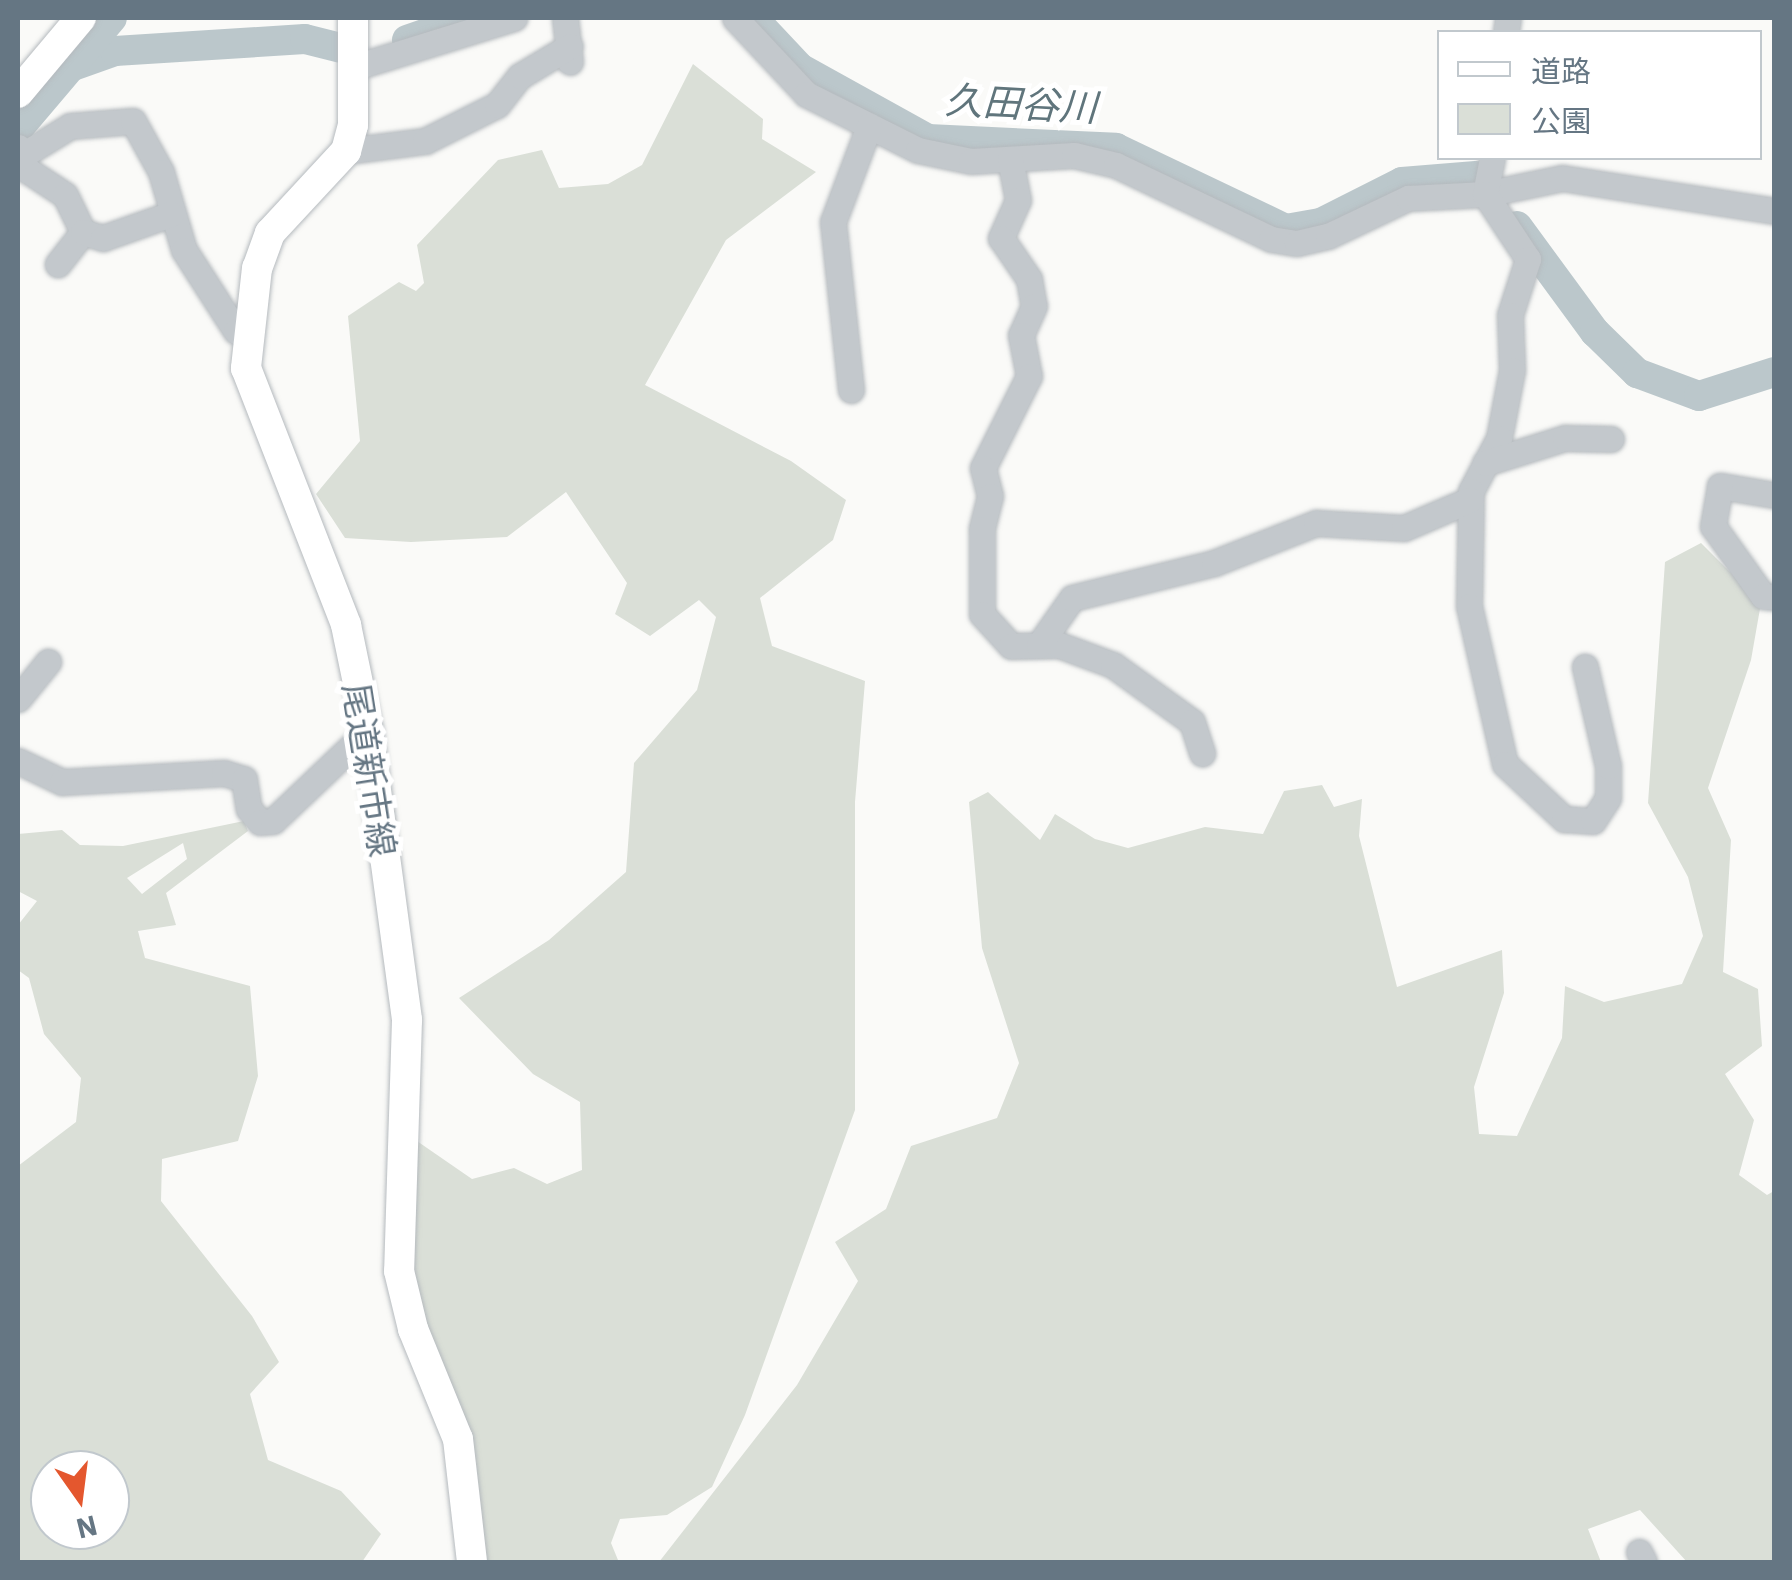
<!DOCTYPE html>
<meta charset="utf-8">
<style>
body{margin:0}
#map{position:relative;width:1792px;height:1580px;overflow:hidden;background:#fafaf8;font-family:"IBM Plex Sans","Noto Sans JP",sans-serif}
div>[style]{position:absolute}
.green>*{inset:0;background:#dadfd7}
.river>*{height:30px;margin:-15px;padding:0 15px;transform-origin:15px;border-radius:15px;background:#bbc7cb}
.roads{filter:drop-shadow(0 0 2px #b5babe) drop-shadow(0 0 2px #b5babe)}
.minor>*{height:25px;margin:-12.5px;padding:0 12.5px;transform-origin:12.5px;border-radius:12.5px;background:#c3c8cc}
.major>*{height:30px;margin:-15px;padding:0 15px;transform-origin:15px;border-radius:15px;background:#fff}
span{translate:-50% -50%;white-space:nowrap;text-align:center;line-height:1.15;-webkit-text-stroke:10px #fff;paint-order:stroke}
.street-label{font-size:35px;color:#657683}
.water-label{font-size:38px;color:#60757c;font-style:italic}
.frame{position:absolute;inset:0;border:20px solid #657683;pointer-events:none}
.legend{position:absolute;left:1437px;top:30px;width:325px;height:130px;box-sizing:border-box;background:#fff;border:2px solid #c1c8cd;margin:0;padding:12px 18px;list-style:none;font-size:30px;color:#657683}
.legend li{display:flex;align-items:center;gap:20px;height:50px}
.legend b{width:50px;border:2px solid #c1c8cd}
.north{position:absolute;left:30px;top:1450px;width:100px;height:100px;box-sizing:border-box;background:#fff;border:2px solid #c1c8cd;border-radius:50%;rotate:166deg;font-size:28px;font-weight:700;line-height:40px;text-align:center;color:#657683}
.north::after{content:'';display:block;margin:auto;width:35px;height:45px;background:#e4572e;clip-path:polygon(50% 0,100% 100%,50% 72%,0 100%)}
</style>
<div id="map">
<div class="green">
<i style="clip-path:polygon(693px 64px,763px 119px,762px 139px,816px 172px,726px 240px,645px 385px,791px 461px,846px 500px,833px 540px,760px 598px,772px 646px,865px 681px,855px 802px,855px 1110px,745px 1415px,712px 1487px,667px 1515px,620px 1519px,611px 1543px,618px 1560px,487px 1562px,476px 1463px,420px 1304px,405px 1224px,414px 1139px,472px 1179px,514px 1168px,547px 1184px,582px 1170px,580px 1102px,533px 1074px,459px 998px,549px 940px,626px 872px,634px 763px,697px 690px,716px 617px,699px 600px,650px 636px,615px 614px,627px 583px,566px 492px,507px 537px,411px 542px,345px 538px,316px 494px,360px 441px,348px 316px,399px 282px,416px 291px,424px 283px,417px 245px,498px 160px,542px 150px,559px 188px,608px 184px,642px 165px)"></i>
<i style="clip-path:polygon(1701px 543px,1761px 603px,1751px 660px,1708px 788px,1731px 840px,1723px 972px,1758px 989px,1762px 1046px,1725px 1074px,1754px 1120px,1739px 1175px,1767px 1195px,1774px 1191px,1774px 1562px,1687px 1562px,1640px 1510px,1588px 1529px,1601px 1562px,659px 1562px,797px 1385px,858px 1281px,835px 1242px,886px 1209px,911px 1146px,997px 1118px,1019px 1063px,982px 948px,969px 802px,988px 792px,1040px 840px,1055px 814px,1095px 839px,1128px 848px,1205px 827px,1263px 834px,1284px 791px,1322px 785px,1334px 807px,1362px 799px,1359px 836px,1397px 987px,1502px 950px,1504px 993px,1474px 1087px,1479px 1134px,1517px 1136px,1562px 1038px,1565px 986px,1604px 1002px,1682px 984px,1703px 936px,1688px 877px,1648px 803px,1665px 562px)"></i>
<i style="clip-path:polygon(evenodd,244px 821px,248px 831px,166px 893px,176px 925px,138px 931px,145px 958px,250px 986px,258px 1076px,238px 1141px,162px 1159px,161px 1201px,252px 1316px,279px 1362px,250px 1394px,268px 1460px,341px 1491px,381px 1534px,362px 1562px,18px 1562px,18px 1166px,76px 1122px,81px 1078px,44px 1034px,29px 978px,18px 970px,18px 925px,37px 901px,18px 891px,18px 834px,62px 830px,80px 845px,123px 846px,244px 821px,183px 843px,187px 859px,142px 894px,127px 878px,183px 843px,244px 821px,50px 1470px,110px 1470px,110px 1530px,50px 1530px,50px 1470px)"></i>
</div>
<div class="river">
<i style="left:753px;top:18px;width:69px;rotate:46.8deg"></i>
<i style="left:800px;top:68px;width:146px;rotate:29deg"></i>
<i style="left:928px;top:139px;width:188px;rotate:2.7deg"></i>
<i style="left:1116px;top:148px;width:188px;rotate:25.5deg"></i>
<i style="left:1286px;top:229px;width:36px;rotate:-10deg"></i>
<i style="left:1321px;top:223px;width:91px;rotate:-26.8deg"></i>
<i style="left:1402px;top:182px;width:74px;rotate:-4.6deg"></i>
<i style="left:407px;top:40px;width:67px;rotate:-19.2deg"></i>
<i style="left:62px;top:70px;width:56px;rotate:-19.7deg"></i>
<i style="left:115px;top:51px;width:190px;rotate:-3.6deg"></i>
<i style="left:305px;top:39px;width:36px;rotate:14deg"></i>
<i style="left:18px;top:129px;width:145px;rotate:-49.7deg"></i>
<i style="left:1517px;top:226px;width:132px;rotate:53.7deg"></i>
<i style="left:1595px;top:332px;width:59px;rotate:44.3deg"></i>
<i style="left:1637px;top:373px;width:66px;rotate:20.4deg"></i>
<i style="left:1699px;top:396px;width:79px;rotate:-17.7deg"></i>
</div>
<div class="roads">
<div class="minor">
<i style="left:565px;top:18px;width:44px;rotate:83.5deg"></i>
<i style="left:735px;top:18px;width:104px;rotate:46.9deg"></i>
<i style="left:806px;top:94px;width:125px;rotate:26.6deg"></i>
<i style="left:918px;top:150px;width:54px;rotate:11.7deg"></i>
<i style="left:971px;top:161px;width:103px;rotate:-3.3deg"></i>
<i style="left:1074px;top:155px;width:43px;rotate:13.4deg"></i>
<i style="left:1116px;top:165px;width:172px;rotate:25.5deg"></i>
<i style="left:1271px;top:239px;width:26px;rotate:9deg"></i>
<i style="left:1297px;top:243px;width:32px;rotate:-13deg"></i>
<i style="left:1328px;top:236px;width:89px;rotate:-25.4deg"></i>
<i style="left:1408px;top:198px;width:77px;rotate:-3deg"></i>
<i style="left:1485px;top:194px;width:79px;rotate:-11.7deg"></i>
<i style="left:1562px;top:178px;width:215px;rotate:8.8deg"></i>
<i style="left:1506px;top:32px;width:14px;rotate:-82deg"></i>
<i style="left:352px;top:68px;width:170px;rotate:-17.2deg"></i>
<i style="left:18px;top:147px;width:25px;rotate:69deg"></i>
<i style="left:27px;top:170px;width:45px;rotate:33.3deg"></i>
<i style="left:65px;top:195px;width:41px;rotate:64.1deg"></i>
<i style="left:83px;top:232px;width:41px;rotate:128deg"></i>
<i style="left:346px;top:151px;width:80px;rotate:-7.2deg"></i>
<i style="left:425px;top:141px;width:80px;rotate:-26.6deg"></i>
<i style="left:497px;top:105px;width:37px;rotate:-52deg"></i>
<i style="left:520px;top:76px;width:58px;rotate:-31deg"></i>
<i style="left:18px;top:158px;width:61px;rotate:-31.6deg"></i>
<i style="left:70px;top:126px;width:63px;rotate:-4.5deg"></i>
<i style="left:133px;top:121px;width:58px;rotate:61.2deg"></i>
<i style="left:161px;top:172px;width:81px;rotate:73.6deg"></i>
<i style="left:184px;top:250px;width:96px;rotate:57.3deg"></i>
<i style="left:236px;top:331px;width:14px;rotate:17deg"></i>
<i style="left:1492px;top:158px;width:37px;rotate:101deg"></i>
<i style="left:1485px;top:194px;width:78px;rotate:56.5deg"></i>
<i style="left:1528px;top:259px;width:59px;rotate:107.8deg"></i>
<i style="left:1510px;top:315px;width:55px;rotate:87.9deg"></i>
<i style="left:1512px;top:370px;width:69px;rotate:100.8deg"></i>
<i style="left:1499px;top:438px;width:60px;rotate:117.8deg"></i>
<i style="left:1471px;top:491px;width:115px;rotate:91deg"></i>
<i style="left:1469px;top:606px;width:162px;rotate:77.2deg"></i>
<i style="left:1505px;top:764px;width:81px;rotate:43deg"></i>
<i style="left:1564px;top:819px;width:29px;rotate:4deg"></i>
<i style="left:1593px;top:821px;width:27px;rotate:-57deg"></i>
<i style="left:1608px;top:798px;width:32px;rotate:-90deg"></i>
<i style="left:1608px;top:766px;width:102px;rotate:-103.1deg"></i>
<i style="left:1010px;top:159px;width:42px;rotate:79deg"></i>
<i style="left:1018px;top:200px;width:42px;rotate:114.1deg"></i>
<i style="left:1001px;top:238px;width:50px;rotate:55.7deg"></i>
<i style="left:1029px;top:279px;width:27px;rotate:80deg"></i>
<i style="left:1034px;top:306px;width:32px;rotate:114deg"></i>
<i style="left:1021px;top:335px;width:42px;rotate:79deg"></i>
<i style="left:1029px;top:376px;width:103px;rotate:116.6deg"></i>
<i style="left:983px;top:468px;width:29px;rotate:76deg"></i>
<i style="left:990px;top:496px;width:34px;rotate:104deg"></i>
<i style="left:982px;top:529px;width:85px;rotate:90deg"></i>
<i style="left:982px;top:614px;width:43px;rotate:47.8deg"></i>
<i style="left:1011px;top:646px;width:48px;rotate:-1.2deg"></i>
<i style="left:1059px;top:645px;width:58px;rotate:20.3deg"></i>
<i style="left:1113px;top:665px;width:97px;rotate:35.8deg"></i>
<i style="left:1192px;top:722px;width:33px;rotate:72deg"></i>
<i style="left:83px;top:232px;width:21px;rotate:17deg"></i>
<i style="left:103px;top:238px;width:72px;rotate:-19.4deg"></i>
<i style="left:851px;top:390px;width:169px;rotate:-96.1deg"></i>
<i style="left:833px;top:222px;width:103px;rotate:-69.4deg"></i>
<i style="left:1485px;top:463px;width:84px;rotate:-17.4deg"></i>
<i style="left:1565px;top:438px;width:46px;rotate:1.2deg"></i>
<i style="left:1774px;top:495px;width:55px;rotate:-170.5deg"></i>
<i style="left:1720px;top:486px;width:41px;rotate:99.9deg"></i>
<i style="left:1713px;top:526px;width:86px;rotate:54.5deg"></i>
<i style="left:1763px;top:596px;width:11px;rotate:5deg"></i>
<i style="left:1039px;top:645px;width:57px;rotate:-54.9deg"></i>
<i style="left:1072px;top:598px;width:146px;rotate:-13.8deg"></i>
<i style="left:1214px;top:563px;width:110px;rotate:-21.4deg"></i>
<i style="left:1316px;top:523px;width:88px;rotate:3.3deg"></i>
<i style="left:1404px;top:528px;width:71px;rotate:-23.3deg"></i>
<i style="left:18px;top:699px;width:48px;rotate:-51deg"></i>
<i style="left:18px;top:761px;width:49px;rotate:25.5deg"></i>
<i style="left:62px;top:782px;width:162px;rotate:-3.2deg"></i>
<i style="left:224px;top:773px;width:21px;rotate:17deg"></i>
<i style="left:244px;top:779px;width:30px;rotate:81deg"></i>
<i style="left:249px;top:809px;width:17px;rotate:50deg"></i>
<i style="left:260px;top:822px;width:13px;rotate:-4deg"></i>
<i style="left:273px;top:821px;width:131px;rotate:-43.5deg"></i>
<i style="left:1639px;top:1552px;width:11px;rotate:63deg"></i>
</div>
<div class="major">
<i style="left:353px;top:18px;width:107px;rotate:90deg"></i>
<i style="left:353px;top:125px;width:27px;rotate:105deg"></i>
<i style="left:346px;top:151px;width:112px;rotate:132.8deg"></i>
<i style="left:270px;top:233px;width:37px;rotate:110deg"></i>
<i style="left:257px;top:268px;width:101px;rotate:96.3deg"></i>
<i style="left:246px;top:368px;width:276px;rotate:68.7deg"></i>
<i style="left:346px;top:625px;width:108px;rotate:78.3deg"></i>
<i style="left:368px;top:731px;width:292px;rotate:82.3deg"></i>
<i style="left:407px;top:1020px;width:251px;rotate:91.8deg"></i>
<i style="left:399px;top:1271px;width:60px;rotate:76.4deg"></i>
<i style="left:413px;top:1329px;width:119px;rotate:67.8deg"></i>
<i style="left:458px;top:1439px;width:124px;rotate:83.5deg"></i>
<i style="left:18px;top:93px;width:98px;rotate:-50deg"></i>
</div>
</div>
<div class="street-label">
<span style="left:370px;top:770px;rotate:81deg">尾道新市線</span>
</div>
<div class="water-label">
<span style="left:1021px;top:103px;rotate:3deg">久田谷川</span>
</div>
<div class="frame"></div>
<ul class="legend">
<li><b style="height:12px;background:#fff"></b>道路</li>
<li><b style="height:28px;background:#dadfd7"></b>公園</li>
</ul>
<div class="north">N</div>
</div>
